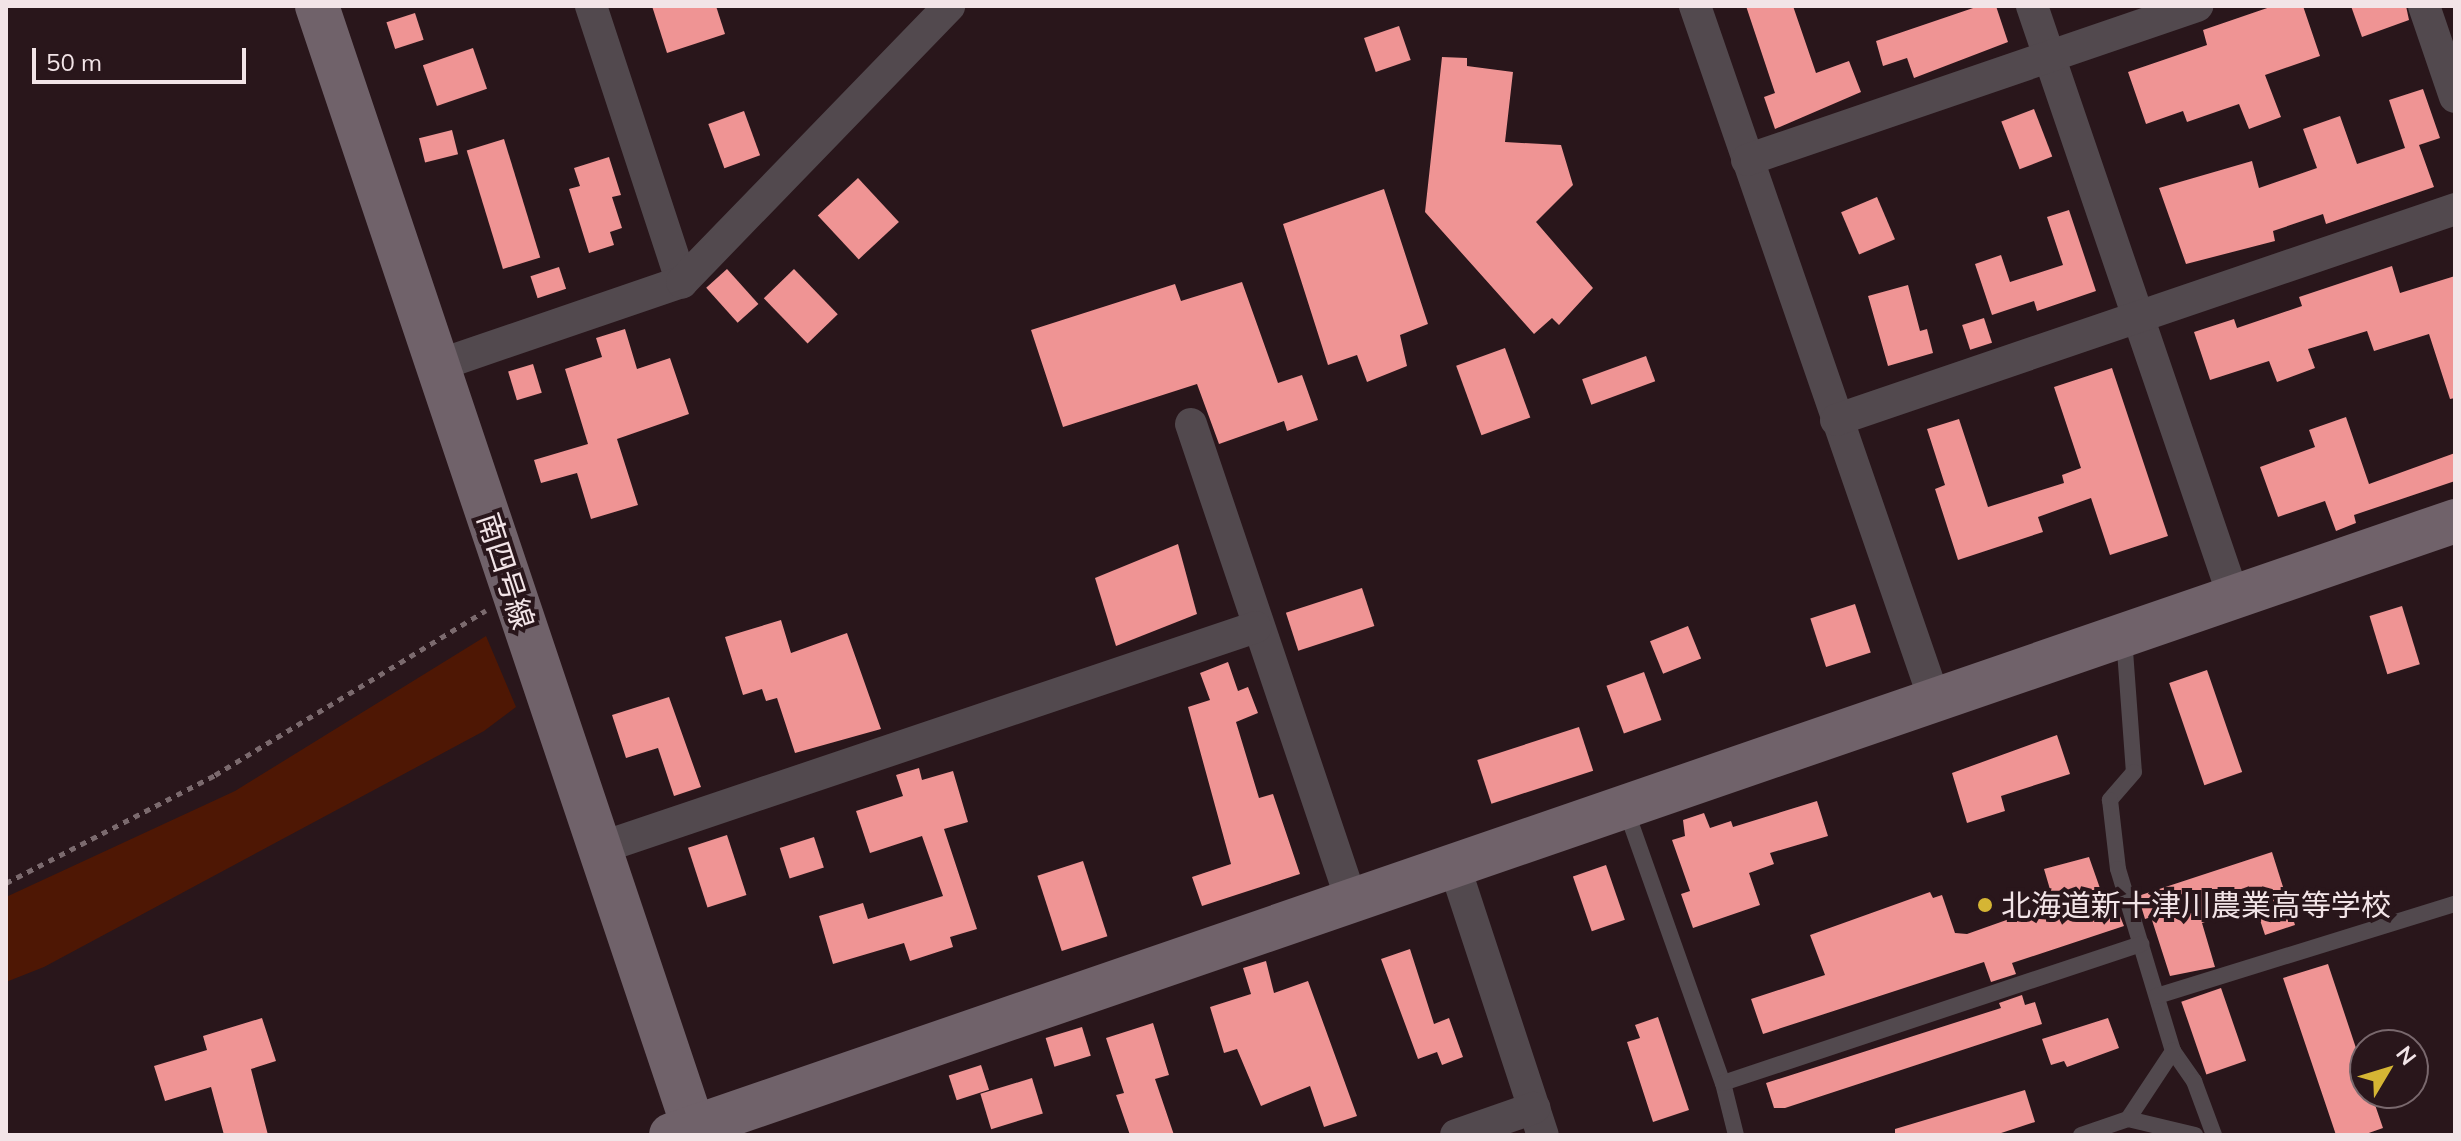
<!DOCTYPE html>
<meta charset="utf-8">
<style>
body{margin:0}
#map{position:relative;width:2461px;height:1141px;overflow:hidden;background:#29161b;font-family:Mulish,"Noto Sans JP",sans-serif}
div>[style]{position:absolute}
.green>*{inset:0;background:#4e1704}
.building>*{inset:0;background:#ef9494;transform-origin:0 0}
.path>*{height:5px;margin-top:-2.5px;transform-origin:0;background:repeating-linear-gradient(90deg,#7b6a6e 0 6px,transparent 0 12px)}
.lane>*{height:16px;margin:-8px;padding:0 8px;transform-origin:8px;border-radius:8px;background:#52494e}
.street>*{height:32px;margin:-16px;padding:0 16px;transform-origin:16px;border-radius:16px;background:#52494e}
.secondary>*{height:44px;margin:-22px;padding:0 22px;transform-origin:22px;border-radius:22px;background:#70626a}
.dots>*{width:22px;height:22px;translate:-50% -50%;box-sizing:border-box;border:4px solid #29161b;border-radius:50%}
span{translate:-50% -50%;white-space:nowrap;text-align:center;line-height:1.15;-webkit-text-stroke:8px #29161b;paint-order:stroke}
.street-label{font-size:30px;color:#f2e4e7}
.poi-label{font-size:30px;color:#f2e4e7}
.left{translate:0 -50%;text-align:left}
.frame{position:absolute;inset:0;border:8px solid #f2e4e7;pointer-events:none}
.north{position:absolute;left:2349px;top:1029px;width:80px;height:80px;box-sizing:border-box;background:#29161b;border:2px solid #79686d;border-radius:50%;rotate:52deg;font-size:22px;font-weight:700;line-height:32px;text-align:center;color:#f2e4e7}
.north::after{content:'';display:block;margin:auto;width:28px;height:36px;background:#d5b534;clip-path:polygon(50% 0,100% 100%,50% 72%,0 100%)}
.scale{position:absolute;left:32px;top:48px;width:214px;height:36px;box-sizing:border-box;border:4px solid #f2e4e7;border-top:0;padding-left:10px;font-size:24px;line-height:28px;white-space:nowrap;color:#f2e4e7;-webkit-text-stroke:6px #29161b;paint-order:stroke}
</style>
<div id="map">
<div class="green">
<i style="clip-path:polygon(486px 636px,516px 707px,484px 731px,44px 967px,6px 982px,6px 897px,235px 791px)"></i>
</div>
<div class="building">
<i style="clip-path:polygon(652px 6px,716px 6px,725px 34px,667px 53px)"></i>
<i style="clip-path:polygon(1746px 6px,1793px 6px,1816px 73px,1849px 61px,1861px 92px,1775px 129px,1764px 97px,1775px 93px)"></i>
<i style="clip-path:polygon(1979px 6px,1996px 6px,2008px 42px,1914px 78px,1907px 58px,1883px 66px,1876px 41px)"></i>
<i style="clip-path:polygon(2273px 6px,2303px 6px,2320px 56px,2265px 75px,2281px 117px,2249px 129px,2239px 104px,2187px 122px,2183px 111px,2146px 124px,2128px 72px,2207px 45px,2203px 30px)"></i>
<i style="clip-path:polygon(2351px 6px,2406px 6px,2409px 20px,2362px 37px)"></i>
<i style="left:415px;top:13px;width:28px;height:30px;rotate:72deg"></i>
<i style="left:1399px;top:26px;width:36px;height:37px;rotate:71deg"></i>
<i style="left:473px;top:48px;width:43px;height:53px;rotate:71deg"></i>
<i style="clip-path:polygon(1442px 57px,1467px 58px,1467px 66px,1513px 72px,1505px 142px,1561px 145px,1573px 185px,1536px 222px,1593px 288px,1559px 325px,1552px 318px,1534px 334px,1425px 212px)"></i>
<i style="clip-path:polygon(2423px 89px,2440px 138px,2419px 145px,2434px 187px,2326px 224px,2323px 214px,2273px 231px,2275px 241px,2186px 264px,2159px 188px,2252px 161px,2259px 188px,2317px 168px,2303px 129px,2340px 116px,2357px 164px,2405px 148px,2389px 100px)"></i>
<i style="left:2034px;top:109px;width:51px;height:35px;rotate:69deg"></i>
<i style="left:744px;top:111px;width:47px;height:38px;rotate:70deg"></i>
<i style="left:452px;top:130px;width:25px;height:34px;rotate:76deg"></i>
<i style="left:504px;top:139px;width:124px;height:39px;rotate:73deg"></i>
<i style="clip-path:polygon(609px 157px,621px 195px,612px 197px,622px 228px,610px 232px,614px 245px,589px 253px,569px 189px,580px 186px,574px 168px)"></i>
<i style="left:858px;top:178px;width:60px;height:55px;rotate:47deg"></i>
<i style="clip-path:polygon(1384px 189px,1428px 324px,1400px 335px,1407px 366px,1367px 382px,1357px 355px,1328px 365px,1283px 224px)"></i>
<i style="left:1877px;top:197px;width:46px;height:39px;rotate:67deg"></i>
<i style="clip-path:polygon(2069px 210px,2096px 291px,2037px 311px,2034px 301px,1992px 315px,1975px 264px,2001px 255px,2010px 282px,2063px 265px,2047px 217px)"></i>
<i style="clip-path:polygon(2392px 266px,2400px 293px,2455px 276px,2455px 398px,2450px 399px,2429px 334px,2374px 351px,2367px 331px,2308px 349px,2315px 368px,2277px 382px,2269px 361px,2210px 380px,2194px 332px,2234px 319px,2237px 328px,2302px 306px,2299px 297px)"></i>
<i style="left:559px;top:267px;width:23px;height:30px;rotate:72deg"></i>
<i style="left:727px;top:269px;width:47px;height:28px;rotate:48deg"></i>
<i style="left:794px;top:269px;width:63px;height:42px;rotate:46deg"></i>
<i style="clip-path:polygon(1242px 282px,1278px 383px,1302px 375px,1318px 420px,1287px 431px,1284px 421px,1219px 444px,1197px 384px,1063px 427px,1031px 330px,1175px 284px,1181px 301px)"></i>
<i style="clip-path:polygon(1908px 285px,1920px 331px,1927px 329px,1933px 353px,1888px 366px,1868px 296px)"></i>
<i style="left:1984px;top:318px;width:26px;height:23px;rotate:72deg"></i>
<i style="clip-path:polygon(625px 329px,637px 369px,670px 358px,689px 414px,617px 439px,638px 505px,591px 519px,577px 473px,541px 483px,534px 460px,588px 444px,565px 369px,602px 357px,596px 338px)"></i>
<i style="left:1505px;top:348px;width:74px;height:52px;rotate:70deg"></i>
<i style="left:1646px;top:356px;width:27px;height:68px;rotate:70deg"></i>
<i style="left:533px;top:364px;width:30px;height:26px;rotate:73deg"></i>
<i style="clip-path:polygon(2112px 368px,2168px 536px,2110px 555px,2091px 498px,2038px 517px,2043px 532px,1958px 560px,1935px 489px,1945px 485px,1927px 429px,1959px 419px,1988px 507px,2064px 483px,2062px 475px,2081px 468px,2054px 387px)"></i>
<i style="clip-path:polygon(2346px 417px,2369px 484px,2455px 453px,2455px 481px,2354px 515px,2356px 523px,2336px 531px,2325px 501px,2278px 517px,2260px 467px,2315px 447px,2309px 430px)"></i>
<i style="clip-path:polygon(1178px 544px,1197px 614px,1116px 646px,1095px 578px)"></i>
<i style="left:1362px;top:588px;width:40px;height:80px;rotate:72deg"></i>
<i style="left:1855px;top:604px;width:51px;height:47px;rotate:72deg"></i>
<i style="left:2402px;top:606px;width:61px;height:34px;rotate:73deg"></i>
<i style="clip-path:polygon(781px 620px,791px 653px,847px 633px,881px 729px,795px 753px,777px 698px,766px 701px,762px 689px,743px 695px,725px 637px)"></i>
<i style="left:1688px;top:626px;width:35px;height:41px;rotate:68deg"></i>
<i style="clip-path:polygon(1228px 662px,1238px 691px,1248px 687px,1258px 713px,1236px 722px,1259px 798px,1273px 794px,1300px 874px,1202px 906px,1192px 877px,1231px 864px,1188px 707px,1210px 700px,1200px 673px)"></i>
<i style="left:2207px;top:670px;width:108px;height:40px;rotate:71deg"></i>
<i style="left:1644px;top:672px;width:51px;height:40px;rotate:70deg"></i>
<i style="clip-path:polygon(669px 697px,701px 787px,674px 796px,658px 748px,626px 758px,612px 715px)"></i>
<i style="left:1579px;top:727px;width:46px;height:107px;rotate:72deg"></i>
<i style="clip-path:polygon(2057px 735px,2070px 774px,2001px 796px,2005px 811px,1967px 823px,1952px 773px)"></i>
<i style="clip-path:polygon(919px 768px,922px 780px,953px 771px,968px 822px,944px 829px,977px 929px,950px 937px,953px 947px,910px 961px,904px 943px,833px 964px,819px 916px,863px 903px,868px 919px,943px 896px,922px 836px,870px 853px,856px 811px,903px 796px,896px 775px)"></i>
<i style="clip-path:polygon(1817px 801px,1828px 836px,1770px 853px,1774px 864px,1749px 873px,1760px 905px,1693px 928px,1681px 894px,1690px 891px,1672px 840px,1685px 836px,1683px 820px,1704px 813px,1710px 828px,1731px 821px,1733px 827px)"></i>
<i style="left:727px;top:835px;width:63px;height:41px;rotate:72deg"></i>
<i style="left:814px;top:837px;width:32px;height:36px;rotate:72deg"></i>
<i style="clip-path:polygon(2272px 852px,2295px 925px,2265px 935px,2255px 905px,2202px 923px,2215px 967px,2170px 976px,2151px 917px,2145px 919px,2138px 896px)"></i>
<i style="clip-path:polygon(2089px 857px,2102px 894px,2110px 892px,2124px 926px,2012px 963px,2016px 974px,1991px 982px,1984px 962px,1763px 1034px,1751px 999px,1825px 975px,1810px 935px,1930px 892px,1933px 898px,1942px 895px,1955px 933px,1967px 934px,2054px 903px,2044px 869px)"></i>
<i style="left:1083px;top:861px;width:79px;height:48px;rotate:72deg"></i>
<i style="left:1606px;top:865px;width:58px;height:35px;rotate:71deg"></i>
<i style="clip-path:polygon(1410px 949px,1434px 1024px,1449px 1018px,1463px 1057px,1442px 1065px,1437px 1052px,1418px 1059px,1381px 959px)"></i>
<i style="clip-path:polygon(1266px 961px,1274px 993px,1308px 981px,1357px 1116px,1324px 1127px,1310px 1086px,1261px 1106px,1237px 1049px,1224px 1053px,1210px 1007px,1251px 994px,1243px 968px)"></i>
<i style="clip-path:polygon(2328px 964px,2365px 1075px,2365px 1093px,2371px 1093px,2383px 1128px,2363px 1135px,2336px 1135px,2283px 978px)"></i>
<i style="left:2221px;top:988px;width:77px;height:42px;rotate:71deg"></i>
<i style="clip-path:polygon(2022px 995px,2025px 1005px,2035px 1002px,2042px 1024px,1785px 1108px,1774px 1108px,1766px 1083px,2001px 1008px,1999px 1003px)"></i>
<i style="clip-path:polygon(1658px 1017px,1689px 1110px,1653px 1122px,1627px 1042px,1640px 1038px,1635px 1025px)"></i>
<i style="clip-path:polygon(262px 1018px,276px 1061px,251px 1069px,268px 1135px,224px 1135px,211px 1087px,165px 1101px,154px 1066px,207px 1050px,203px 1036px)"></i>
<i style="clip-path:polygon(2108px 1018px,2119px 1048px,2067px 1067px,2064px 1061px,2051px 1065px,2042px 1039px)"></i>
<i style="clip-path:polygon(1153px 1023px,1169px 1075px,1155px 1079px,1174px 1135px,1130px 1135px,1116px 1095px,1124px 1093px,1106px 1038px)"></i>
<i style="left:1082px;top:1027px;width:30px;height:38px;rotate:73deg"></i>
<i style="left:981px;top:1065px;width:26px;height:34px;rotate:72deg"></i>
<i style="left:1032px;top:1078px;width:37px;height:54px;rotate:73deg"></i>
<i style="clip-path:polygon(2025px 1090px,2035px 1122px,1995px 1135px,1895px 1135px,1895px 1129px)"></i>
</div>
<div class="path">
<i style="left:6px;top:883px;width:235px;rotate:-27.3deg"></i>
<i style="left:215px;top:775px;width:317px;rotate:-31.3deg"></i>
</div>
<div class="lane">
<i style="left:2124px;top:637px;width:135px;rotate:85.8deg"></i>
<i style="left:2134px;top:772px;width:37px;rotate:131deg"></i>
<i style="left:2110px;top:800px;width:69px;rotate:83.4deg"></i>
<i style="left:2118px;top:869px;width:190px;rotate:73.2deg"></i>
<i style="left:2173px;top:1051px;width:37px;rotate:55deg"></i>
<i style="left:2194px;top:1081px;width:58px;rotate:69.7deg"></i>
<i style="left:1625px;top:807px;width:293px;rotate:70.5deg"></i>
<i style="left:1723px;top:1083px;width:54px;rotate:76deg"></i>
<i style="left:2157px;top:996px;width:312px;rotate:-17.2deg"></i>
<i style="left:1723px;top:1083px;width:441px;rotate:-18.4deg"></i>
<i style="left:2128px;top:1119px;width:69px;rotate:13.4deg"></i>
<i style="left:2081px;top:1135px;width:50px;rotate:-18.8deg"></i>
<i style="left:2128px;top:1119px;width:82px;rotate:-56.5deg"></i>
</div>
<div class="street">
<i style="left:591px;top:6px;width:291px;rotate:71.8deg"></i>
<i style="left:1695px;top:6px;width:732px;rotate:70.95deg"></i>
<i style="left:2032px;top:6px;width:626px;rotate:71.16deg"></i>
<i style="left:2424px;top:6px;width:96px;rotate:71.2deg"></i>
<i style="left:1747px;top:160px;width:476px;rotate:-18.9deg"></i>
<i style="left:439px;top:365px;width:257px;rotate:-18.9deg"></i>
<i style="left:682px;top:282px;width:384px;rotate:-45.9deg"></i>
<i style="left:1836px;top:420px;width:654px;rotate:-18.82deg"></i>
<i style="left:1191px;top:424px;width:501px;rotate:71.38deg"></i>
<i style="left:597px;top:849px;width:695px;rotate:-18.62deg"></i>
<i style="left:1454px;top:865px;width:284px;rotate:71.8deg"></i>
<i style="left:1456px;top:1135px;width:83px;rotate:-19.1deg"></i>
</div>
<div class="secondary">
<i style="left:317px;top:6px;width:1191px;rotate:71.44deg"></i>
<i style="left:671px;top:1135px;width:1887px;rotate:-18.99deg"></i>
</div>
<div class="dots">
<i style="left:1985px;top:905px;background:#d5b534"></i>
</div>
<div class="street-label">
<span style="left:506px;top:571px;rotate:72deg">南四号線</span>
</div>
<div class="poi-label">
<span class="left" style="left:2001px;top:905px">北海道新十津川農業高等学校</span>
</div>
<div class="frame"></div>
<div class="north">N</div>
<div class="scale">50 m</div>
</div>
